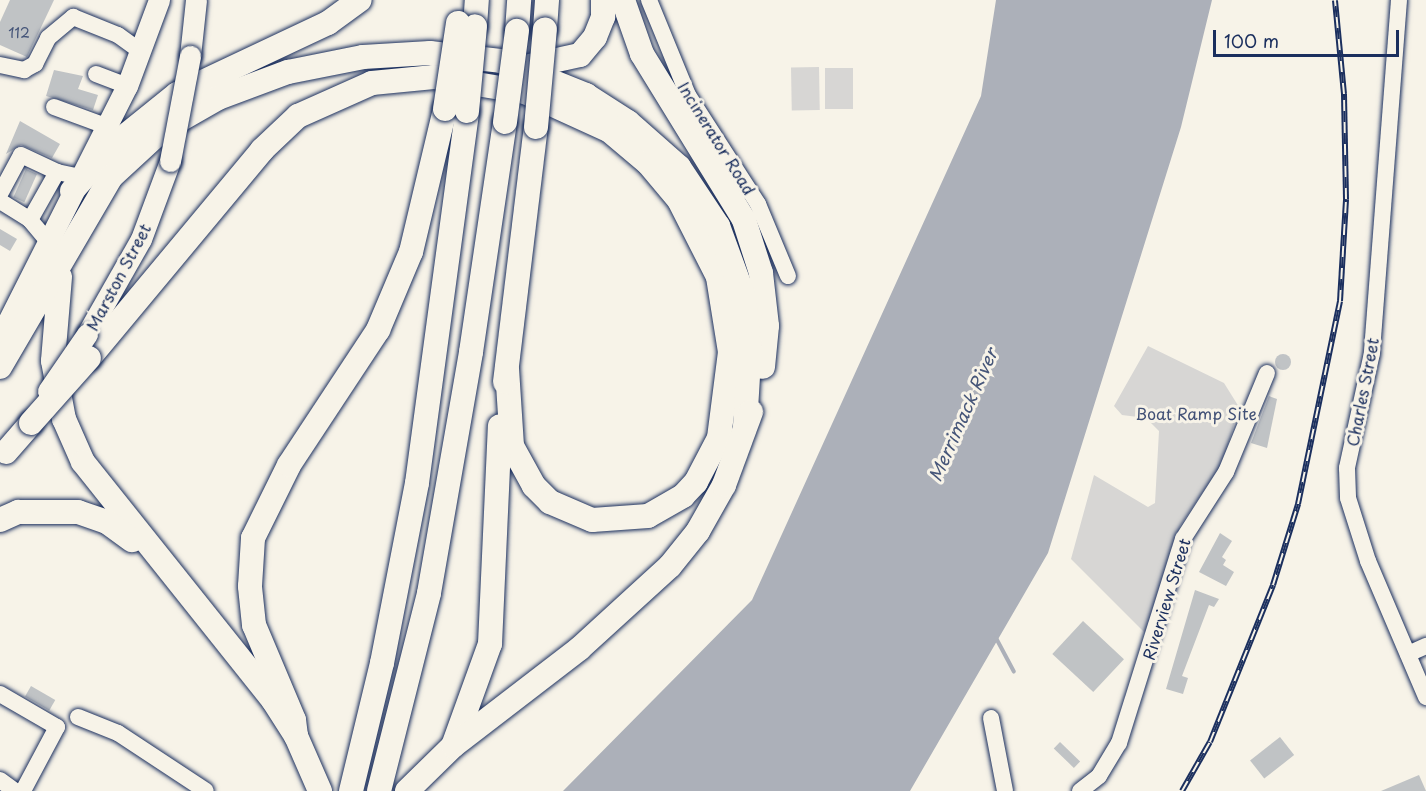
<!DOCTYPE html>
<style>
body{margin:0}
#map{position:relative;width:1426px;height:791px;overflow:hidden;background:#f7f3e8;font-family:"Playpen Sans",sans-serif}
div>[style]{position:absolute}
.green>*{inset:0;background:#d7d6d4;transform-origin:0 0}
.water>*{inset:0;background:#acb0b9}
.stream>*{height:4px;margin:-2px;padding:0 2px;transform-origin:2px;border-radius:2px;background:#acb0b9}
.building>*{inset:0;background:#c0c3c5;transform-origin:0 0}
.round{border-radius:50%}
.roads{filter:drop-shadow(0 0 2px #1b2f5e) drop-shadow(0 0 2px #1b2f5e)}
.minor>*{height:16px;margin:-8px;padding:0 8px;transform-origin:8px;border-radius:8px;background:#f7f3e8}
.major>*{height:21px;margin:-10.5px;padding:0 10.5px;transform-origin:10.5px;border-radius:10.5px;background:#f7f3e8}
.highway>*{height:24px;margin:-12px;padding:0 12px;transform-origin:12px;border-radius:12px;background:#f7f3e8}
.rail>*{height:6px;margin-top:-3px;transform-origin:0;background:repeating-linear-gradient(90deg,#f7f3e8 0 11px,#1b2f5e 0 22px);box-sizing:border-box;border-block:2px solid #1b2f5e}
.bridges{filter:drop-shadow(0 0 2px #1b2f5e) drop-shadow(0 0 2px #1b2f5e)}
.major-bridge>*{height:21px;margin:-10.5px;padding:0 10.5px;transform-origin:10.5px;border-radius:10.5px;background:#f7f3e8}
.highway-bridge>*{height:24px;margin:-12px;padding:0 12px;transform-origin:12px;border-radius:12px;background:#f7f3e8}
span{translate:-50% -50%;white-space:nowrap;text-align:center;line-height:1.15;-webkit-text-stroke:6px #f7f3e8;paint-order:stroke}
.number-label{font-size:14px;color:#445478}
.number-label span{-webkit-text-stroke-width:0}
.street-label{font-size:16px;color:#1b2f5e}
.park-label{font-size:16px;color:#415076}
.water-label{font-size:18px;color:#465679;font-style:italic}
.scale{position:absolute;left:1213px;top:30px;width:186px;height:27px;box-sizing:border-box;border:3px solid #1b2f5e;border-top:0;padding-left:8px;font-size:18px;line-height:21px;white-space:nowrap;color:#1b2f5e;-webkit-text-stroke:4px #f7f3e8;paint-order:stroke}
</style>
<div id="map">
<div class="green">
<i style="left:819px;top:67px;width:43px;height:28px;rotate:89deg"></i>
<i style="left:825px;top:68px;width:28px;height:41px"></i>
<i style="clip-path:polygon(1148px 346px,1224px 383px,1239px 407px,1223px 462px,1180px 526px,1149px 637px,1071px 559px,1094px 475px,1148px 507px,1155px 503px,1159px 431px,1146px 418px,1122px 415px,1114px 406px)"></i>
</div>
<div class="water">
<i style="clip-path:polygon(996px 0,1212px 0,1181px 127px,1048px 553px,910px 791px,563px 791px,752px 600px,981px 96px)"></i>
</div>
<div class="stream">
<i style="left:996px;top:638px;width:38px;rotate:62deg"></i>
</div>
<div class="building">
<i style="clip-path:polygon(10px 0,54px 0,27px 57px,0 45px,0 22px)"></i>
<i style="clip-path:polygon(54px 70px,83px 76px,78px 89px,98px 95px,93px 110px,46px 96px)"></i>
<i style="clip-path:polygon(20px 121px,60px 144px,52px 158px,21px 145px,6px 154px)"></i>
<i style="left:26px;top:169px;width:12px;height:31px;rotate:24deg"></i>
<i style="clip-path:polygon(0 229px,17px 239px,10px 251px,0 245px)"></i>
<i class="round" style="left:1275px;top:354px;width:16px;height:16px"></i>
<i style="clip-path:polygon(1269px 396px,1277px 399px,1267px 448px,1251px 443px)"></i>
<i style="clip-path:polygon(1220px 533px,1232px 541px,1222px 557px,1226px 560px,1223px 565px,1234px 572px,1226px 586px,1199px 572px)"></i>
<i style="clip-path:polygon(1195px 590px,1219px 599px,1214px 607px,1209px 605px,1182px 676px,1188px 678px,1183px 694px,1166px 689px)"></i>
<i style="left:1083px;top:621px;width:56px;height:45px;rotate:43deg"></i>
<i style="left:31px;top:686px;width:28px;height:12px;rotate:30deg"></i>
<i style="left:1280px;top:737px;width:23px;height:38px;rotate:52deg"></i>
<i style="left:1060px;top:742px;width:28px;height:9px;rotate:44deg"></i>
<i style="clip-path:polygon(1419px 775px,1426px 791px,1381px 791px)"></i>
</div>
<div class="roads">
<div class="minor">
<i style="left:649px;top:0;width:103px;rotate:67.7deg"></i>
<i style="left:688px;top:95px;width:130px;rotate:57.3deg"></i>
<i style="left:758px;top:204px;width:78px;rotate:67.4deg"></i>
<i style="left:1399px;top:0;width:354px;rotate:94.4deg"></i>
<i style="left:1372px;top:353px;width:118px;rotate:102.3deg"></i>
<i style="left:1347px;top:468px;width:30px;rotate:88deg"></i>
<i style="left:1348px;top:498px;width:66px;rotate:72.4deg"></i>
<i style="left:1368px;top:561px;width:148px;rotate:66.9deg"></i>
<i style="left:0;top:65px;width:25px;rotate:12deg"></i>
<i style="left:24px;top:70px;width:13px;rotate:-29deg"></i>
<i style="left:35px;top:64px;width:29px;rotate:-63deg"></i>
<i style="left:48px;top:38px;width:33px;rotate:-40deg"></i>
<i style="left:73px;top:17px;width:48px;rotate:21.8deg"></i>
<i style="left:118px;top:35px;width:29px;rotate:36deg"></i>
<i style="left:96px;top:74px;width:33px;rotate:21deg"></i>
<i style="left:54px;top:107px;width:55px;rotate:20.1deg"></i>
<i style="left:0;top:194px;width:44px;rotate:-61.7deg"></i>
<i style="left:21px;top:155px;width:40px;rotate:25deg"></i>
<i style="left:0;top:201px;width:36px;rotate:32deg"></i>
<i style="left:46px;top:239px;width:25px;rotate:-130deg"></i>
<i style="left:30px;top:220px;width:55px;rotate:-60.6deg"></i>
<i style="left:57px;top:172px;width:24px;rotate:12deg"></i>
<i style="left:1408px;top:654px;width:20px;rotate:-24deg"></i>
<i style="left:0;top:694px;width:66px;rotate:30.1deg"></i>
<i style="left:57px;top:727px;width:72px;rotate:118deg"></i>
<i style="left:78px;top:717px;width:43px;rotate:21.8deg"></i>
<i style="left:118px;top:733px;width:105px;rotate:33.4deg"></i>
<i style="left:991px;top:718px;width:74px;rotate:79.1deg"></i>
<i style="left:0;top:780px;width:19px;rotate:36deg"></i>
<i style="left:1080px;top:791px;width:24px;rotate:-38deg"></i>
<i style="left:1099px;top:776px;width:39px;rotate:-59deg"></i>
<i style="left:1119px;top:743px;width:214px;rotate:-72.6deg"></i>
<i style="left:1183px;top:539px;width:80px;rotate:-57.3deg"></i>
<i style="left:1226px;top:472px;width:107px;rotate:-67.5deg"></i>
</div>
<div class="major">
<i style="left:190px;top:56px;width:56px;rotate:-83.9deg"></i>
<i style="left:87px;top:334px;width:109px;rotate:-60.4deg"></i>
<i style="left:141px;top:239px;width:83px;rotate:-69.6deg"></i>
<i style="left:0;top:337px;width:281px;rotate:-63.2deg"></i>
<i style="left:127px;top:86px;width:92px;rotate:-69.6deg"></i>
</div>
<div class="highway">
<i style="left:623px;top:0;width:57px;rotate:70.6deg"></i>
<i style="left:642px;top:54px;width:195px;rotate:58.4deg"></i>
<i style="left:744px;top:220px;width:56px;rotate:72.2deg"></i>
<i style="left:761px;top:273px;width:53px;rotate:83.5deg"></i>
<i style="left:767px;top:326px;width:41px;rotate:95.6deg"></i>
<i style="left:475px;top:26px;width:26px;rotate:-86deg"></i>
<i style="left:545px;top:29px;width:29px;rotate:-86deg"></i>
<i style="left:517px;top:31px;width:31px;rotate:-86deg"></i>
<i style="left:525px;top:67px;width:56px;rotate:-12.3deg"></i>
<i style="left:580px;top:55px;width:23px;rotate:-50deg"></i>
<i style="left:595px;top:37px;width:22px;rotate:-68deg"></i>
<i style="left:603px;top:17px;width:17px;rotate:-90deg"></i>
<i style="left:72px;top:191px;width:57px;rotate:-48.5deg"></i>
<i style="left:110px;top:148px;width:86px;rotate:-38.9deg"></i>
<i style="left:177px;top:94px;width:167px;rotate:-25.2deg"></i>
<i style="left:328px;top:23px;width:39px;rotate:-36deg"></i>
<i style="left:60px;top:277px;width:84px;rotate:94.8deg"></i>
<i style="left:53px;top:361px;width:59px;rotate:79.3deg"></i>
<i style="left:64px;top:419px;width:47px;rotate:66.2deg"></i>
<i style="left:83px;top:462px;width:305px;rotate:51.4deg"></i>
<i style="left:273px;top:700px;width:43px;rotate:57.4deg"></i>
<i style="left:296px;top:736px;width:60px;rotate:66.4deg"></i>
<i style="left:89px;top:358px;width:271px;rotate:-50.2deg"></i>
<i style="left:262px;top:150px;width:50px;rotate:-43.4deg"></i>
<i style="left:298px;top:116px;width:81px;rotate:-24deg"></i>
<i style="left:372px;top:83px;width:62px;rotate:-5.5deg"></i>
<i style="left:434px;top:77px;width:92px;rotate:9.4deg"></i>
<i style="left:525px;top:92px;width:94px;rotate:24.6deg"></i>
<i style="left:610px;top:131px;width:50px;rotate:40.1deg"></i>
<i style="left:648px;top:163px;width:48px;rotate:50deg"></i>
<i style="left:679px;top:200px;width:86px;rotate:63.1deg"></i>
<i style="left:718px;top:277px;width:76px;rotate:80.9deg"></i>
<i style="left:730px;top:352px;width:87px;rotate:97.3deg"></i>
<i style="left:719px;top:438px;width:50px;rotate:117.6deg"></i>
<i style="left:696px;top:482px;width:19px;rotate:133deg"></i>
<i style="left:683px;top:496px;width:40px;rotate:150.3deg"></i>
<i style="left:648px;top:516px;width:56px;rotate:175.9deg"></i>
<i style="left:592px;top:520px;width:46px;rotate:-156.8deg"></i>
<i style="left:550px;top:502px;width:23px;rotate:-135deg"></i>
<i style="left:534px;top:486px;width:46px;rotate:-118.8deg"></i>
<i style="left:512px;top:446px;width:78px;rotate:-93.7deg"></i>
<i style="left:0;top:367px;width:220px;rotate:-59.7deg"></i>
<i style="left:111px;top:177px;width:69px;rotate:-42.7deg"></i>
<i style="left:162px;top:130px;width:64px;rotate:-29.7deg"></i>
<i style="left:218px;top:98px;width:75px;rotate:-20.4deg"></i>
<i style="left:288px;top:72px;width:76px;rotate:-11.3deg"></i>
<i style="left:363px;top:57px;width:67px;rotate:-3.4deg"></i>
<i style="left:430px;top:53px;width:71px;rotate:6.4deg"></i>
<i style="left:501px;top:61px;width:92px;rotate:21.8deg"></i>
<i style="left:586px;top:95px;width:50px;rotate:32.7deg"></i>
<i style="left:628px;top:122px;width:68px;rotate:41.4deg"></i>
<i style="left:679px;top:167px;width:71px;rotate:56.5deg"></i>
<i style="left:718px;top:226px;width:72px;rotate:69.8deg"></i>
<i style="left:743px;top:294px;width:50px;rotate:82deg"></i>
<i style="left:750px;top:344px;width:82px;rotate:93.5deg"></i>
<i style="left:505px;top:382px;width:257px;rotate:-83.1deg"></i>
<i style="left:6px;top:452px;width:38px;rotate:-49deg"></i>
<i style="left:0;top:520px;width:20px;rotate:-24deg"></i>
<i style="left:18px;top:512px;width:60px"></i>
<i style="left:78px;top:512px;width:31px;rotate:19deg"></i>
<i style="left:107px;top:522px;width:31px;rotate:36deg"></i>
<i style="left:296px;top:736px;width:16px;rotate:-97deg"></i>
<i style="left:294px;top:720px;width:103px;rotate:-112.8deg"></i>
<i style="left:254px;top:625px;width:39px;rotate:-96deg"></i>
<i style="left:250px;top:586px;width:48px;rotate:-86.4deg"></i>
<i style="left:253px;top:538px;width:81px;rotate:-63.7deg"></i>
<i style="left:289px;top:465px;width:162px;rotate:-56.6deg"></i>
<i style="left:378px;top:330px;width:85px;rotate:-67.1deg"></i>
<i style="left:411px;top:252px;width:147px;rotate:-76.6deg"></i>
<i style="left:453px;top:746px;width:109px;rotate:-70.1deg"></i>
<i style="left:490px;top:644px;width:218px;rotate:-87.4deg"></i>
<i style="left:351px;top:791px;width:132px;rotate:-76.4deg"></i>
<i style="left:382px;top:663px;width:183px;rotate:-79deg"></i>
<i style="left:417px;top:483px;width:375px;rotate:-82.3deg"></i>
<i style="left:379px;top:791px;width:204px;rotate:-75.8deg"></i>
<i style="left:429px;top:593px;width:245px;rotate:-80.1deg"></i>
<i style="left:471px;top:352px;width:232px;rotate:-81.6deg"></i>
<i style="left:407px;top:791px;width:64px;rotate:-44.4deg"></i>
<i style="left:453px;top:746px;width:159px;rotate:-37.6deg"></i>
<i style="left:579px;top:649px;width:123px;rotate:-42.4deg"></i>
<i style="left:670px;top:566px;width:45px;rotate:-51.3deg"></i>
<i style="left:698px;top:531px;width:53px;rotate:-60.5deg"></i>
<i style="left:724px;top:485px;width:78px;rotate:-69.7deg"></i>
</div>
</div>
<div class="rail">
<i style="left:1182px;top:791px;width:56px;rotate:-60.3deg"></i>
<i style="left:1210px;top:742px;width:169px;rotate:-68.1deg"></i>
<i style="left:1273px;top:585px;width:85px;rotate:-72.8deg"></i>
<i style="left:1298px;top:504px;width:207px;rotate:-78.3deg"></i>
<i style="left:1340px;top:301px;width:102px;rotate:-86.6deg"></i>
<i style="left:1346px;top:199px;width:105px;rotate:-91.1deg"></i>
<i style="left:1344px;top:94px;width:94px;rotate:-95.5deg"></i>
</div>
<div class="bridges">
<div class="major-bridge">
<i style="left:170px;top:161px;width:107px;rotate:-79.2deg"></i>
<i style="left:48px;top:391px;width:69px;rotate:-55.6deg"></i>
</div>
<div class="highway-bridge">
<i style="left:445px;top:109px;width:87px;rotate:-81.4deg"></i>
<i style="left:467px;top:111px;width:85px;rotate:-84.6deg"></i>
<i style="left:505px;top:122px;width:92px;rotate:-82.5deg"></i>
<i style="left:536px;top:127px;width:98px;rotate:-84.8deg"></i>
<i style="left:31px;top:423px;width:87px;rotate:-48.3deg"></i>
</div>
</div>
<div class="number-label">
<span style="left:19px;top:33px">112</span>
</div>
<div class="street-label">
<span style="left:717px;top:138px;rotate:58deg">Incinerator Road</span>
<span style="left:118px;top:277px;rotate:-62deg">Marston Street</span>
<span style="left:1362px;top:392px;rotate:-79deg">Charles Street</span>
<span style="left:1166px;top:599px;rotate:-73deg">Riverview Street</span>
</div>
<div class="park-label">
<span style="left:1196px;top:413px">Boat Ramp Site</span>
</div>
<div class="water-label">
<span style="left:963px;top:415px;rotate:-66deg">Merrimack River</span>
</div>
<div class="scale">100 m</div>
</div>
